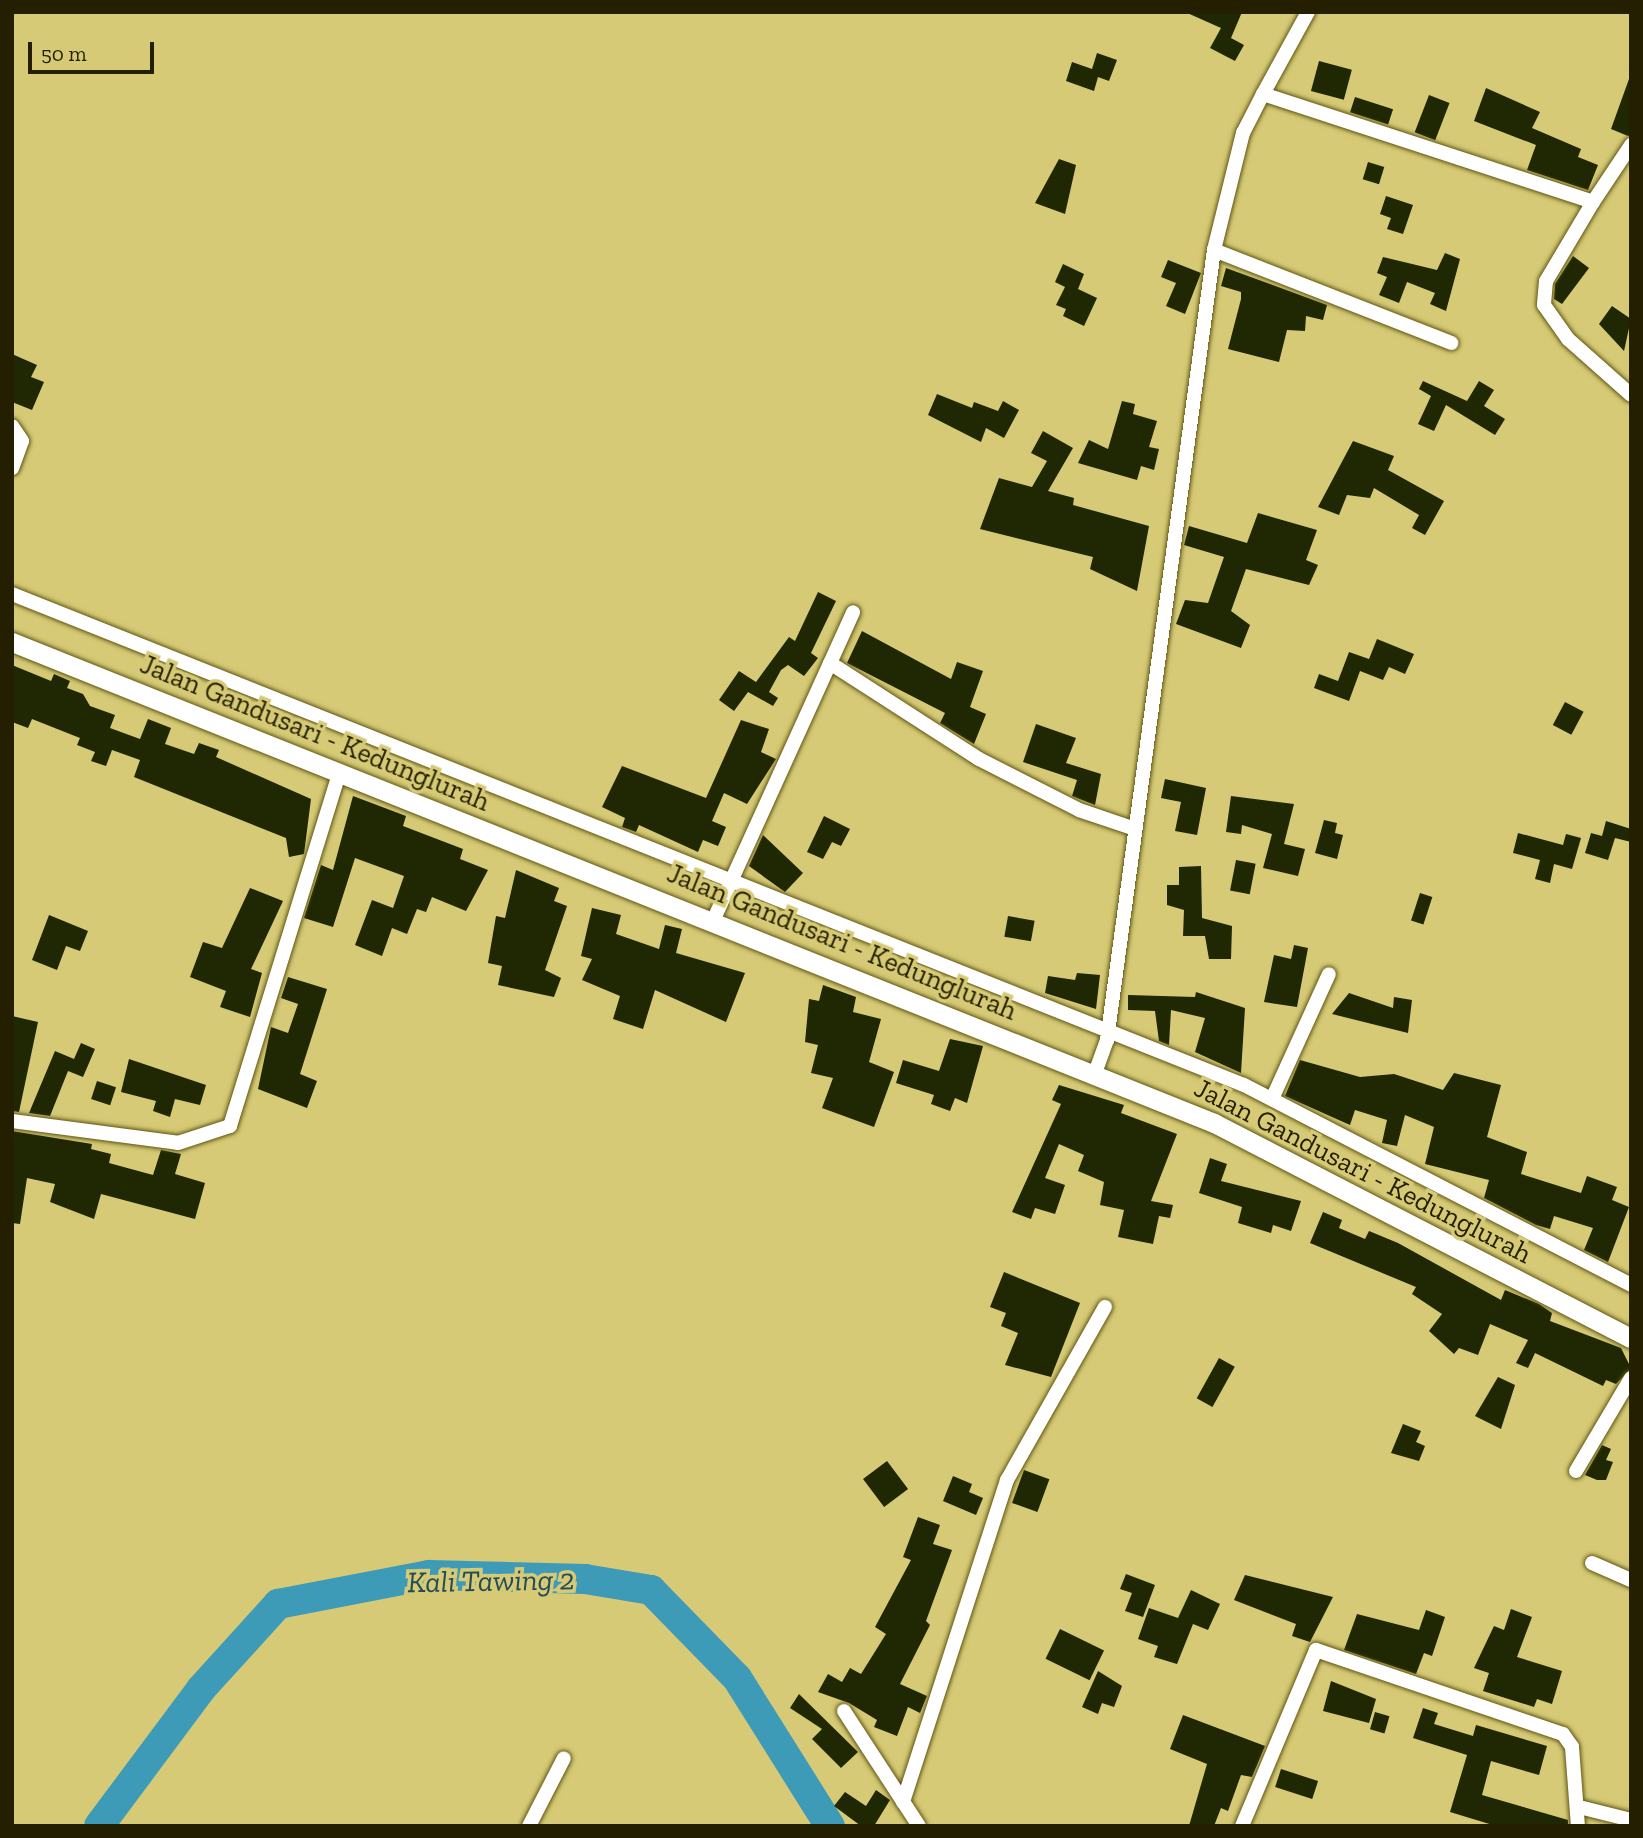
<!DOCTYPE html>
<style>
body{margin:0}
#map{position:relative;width:1643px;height:1838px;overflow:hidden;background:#d6ca76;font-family:"Zilla Slab",serif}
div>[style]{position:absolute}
.river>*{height:30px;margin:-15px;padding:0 15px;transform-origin:15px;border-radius:15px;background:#3e9bb8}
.building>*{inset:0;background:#1f2703;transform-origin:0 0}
.roads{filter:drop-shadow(0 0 2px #5f5612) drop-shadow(0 0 2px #5f5612)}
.street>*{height:14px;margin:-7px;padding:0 7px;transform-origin:7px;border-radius:7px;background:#fff}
.secondary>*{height:19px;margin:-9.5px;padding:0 9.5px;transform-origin:9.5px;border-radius:9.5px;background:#fff}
span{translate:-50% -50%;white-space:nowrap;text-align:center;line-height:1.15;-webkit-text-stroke:7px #d6ca76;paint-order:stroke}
.street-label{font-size:28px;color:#241f00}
.water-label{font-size:30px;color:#234c59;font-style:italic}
.frame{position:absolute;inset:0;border:14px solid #241f00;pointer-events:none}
.scale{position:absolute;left:28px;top:42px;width:126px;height:32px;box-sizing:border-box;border:4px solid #241f00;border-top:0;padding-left:9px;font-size:21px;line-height:24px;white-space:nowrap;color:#241f00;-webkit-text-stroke:5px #d6ca76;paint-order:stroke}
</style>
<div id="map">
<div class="river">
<i style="left:99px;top:1826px;width:171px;rotate:-53.3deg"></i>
<i style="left:201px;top:1689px;width:115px;rotate:-47.8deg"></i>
<i style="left:278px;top:1604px;width:154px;rotate:-10.9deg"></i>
<i style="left:429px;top:1575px;width:156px;rotate:1.5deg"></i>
<i style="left:585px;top:1579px;width:67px;rotate:9.5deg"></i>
<i style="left:651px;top:1590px;width:123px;rotate:45.7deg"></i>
<i style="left:737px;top:1678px;width:175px;rotate:57.9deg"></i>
</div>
<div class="building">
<i style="clip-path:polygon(1185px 12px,1242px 12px,1231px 38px,1244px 45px,1235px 61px,1210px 48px,1221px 28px)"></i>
<i style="clip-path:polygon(1097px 53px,1117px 60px,1109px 81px,1098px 77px,1094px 91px,1066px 81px,1072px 62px,1092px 69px)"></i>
<i style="left:1319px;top:61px;width:34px;height:31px;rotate:15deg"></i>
<i style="clip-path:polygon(1629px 79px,1631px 135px,1628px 136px,1611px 129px)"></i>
<i style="clip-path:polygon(1486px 88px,1540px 112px,1532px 128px,1581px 149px,1578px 157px,1598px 165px,1588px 190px,1527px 170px,1536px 145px,1474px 121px)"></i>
<i style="left:1429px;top:95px;width:22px;height:40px;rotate:21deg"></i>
<i style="left:1355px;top:97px;width:40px;height:16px;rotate:18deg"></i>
<i style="clip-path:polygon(1059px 159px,1076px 165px,1065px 214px,1035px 203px)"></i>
<i style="left:1368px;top:162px;width:17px;height:18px;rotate:17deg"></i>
<i style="clip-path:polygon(1386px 196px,1413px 205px,1403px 234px,1387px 229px,1391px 218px,1380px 214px)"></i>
<i style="clip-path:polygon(1445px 253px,1460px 259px,1446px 311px,1430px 304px,1435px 293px,1407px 282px,1399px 303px,1379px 295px,1387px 277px,1377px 273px,1383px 257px,1437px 270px)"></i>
<i style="clip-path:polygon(1573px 256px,1589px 268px,1562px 304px,1554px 299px,1555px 284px)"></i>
<i style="clip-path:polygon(1168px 260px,1201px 273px,1185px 314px,1166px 306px,1176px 283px,1161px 277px)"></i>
<i style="clip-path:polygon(1063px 264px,1084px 274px,1078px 289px,1097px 298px,1084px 326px,1063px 316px,1066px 309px,1056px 305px,1065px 287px,1055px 282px)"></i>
<i style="clip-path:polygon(1226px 268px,1327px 305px,1323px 320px,1306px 316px,1305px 331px,1287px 330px,1279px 362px,1228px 349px,1241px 299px,1241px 292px,1221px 286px)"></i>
<i style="clip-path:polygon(1612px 306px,1631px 319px,1624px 351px,1599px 324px)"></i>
<i style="clip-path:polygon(12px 354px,37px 365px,31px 377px,44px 382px,32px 410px,12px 402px)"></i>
<i style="clip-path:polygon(1423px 381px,1467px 401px,1479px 381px,1494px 390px,1484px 406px,1505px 419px,1495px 435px,1446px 405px,1434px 431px,1418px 424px,1431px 396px,1419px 389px)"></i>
<i style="clip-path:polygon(937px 394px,972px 408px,974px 402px,998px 411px,1003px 401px,1019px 410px,1004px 438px,986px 428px,981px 442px,928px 415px)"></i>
<i style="clip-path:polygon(1122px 401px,1135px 404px,1133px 414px,1157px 421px,1149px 447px,1159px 449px,1154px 470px,1141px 466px,1137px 480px,1078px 463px,1089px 440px,1108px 449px)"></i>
<i style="clip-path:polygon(1043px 431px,1073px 448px,1048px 491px,1074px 498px,1073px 505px,1149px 526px,1137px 591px,1090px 569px,1093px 557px,980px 529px,999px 478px,1032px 487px,1047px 461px,1031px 453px)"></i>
<i style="clip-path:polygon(1353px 441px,1394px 456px,1388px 470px,1444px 501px,1425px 535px,1412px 528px,1419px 515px,1374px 488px,1370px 498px,1347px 495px,1339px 515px,1318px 507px)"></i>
<i style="clip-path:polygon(1258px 513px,1317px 530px,1306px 560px,1318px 565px,1309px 585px,1246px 569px,1231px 611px,1250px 625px,1241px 648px,1176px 624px,1185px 600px,1208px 603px,1224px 557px,1184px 545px,1189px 526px,1247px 543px)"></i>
<i style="clip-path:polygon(818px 592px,836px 601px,811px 653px,818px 658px,804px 676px,788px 665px,781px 670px,769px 692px,778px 698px,773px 706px,748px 692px,734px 711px,719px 700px,739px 671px,756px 682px,789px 637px,795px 641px)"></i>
<i style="clip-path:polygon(862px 631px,951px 679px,957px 662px,983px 671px,970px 707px,986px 714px,974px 744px,940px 723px,945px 713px,847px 663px)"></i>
<i style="clip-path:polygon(1377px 639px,1414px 654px,1405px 674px,1389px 667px,1383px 680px,1360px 671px,1349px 701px,1314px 688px,1319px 674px,1338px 681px,1349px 652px,1369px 659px)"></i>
<i style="clip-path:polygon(12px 665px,51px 681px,54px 674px,70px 681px,67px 688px,83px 694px,90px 706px,115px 715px,110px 728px,140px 739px,148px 719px,171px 728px,165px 744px,194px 754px,199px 743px,219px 750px,216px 757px,311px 799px,304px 854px,289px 857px,286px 838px,134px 777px,140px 760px,112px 750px,106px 766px,91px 761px,95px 752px,77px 745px,80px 738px,32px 719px,28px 728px,12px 722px)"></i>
<i style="left:1565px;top:702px;width:21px;height:26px;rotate:28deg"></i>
<i style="clip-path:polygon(741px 720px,769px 729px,761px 752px,776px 759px,747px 804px,724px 793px,712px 821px,726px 827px,718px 846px,703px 840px,698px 852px,639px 825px,636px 832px,622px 827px,625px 818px,602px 807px,622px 766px,706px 798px)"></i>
<i style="clip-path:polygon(1036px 724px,1076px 738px,1066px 763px,1101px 774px,1095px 805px,1072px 796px,1077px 780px,1023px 762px)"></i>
<i style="clip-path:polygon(1165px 779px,1206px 788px,1197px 835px,1175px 831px,1181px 802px,1161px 798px)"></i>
<i style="clip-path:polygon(353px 796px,406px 816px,403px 826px,463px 849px,460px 859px,488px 870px,466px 911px,432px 897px,426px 912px,417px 909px,407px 934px,392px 928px,382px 956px,355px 945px,372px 900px,393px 908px,404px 876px,355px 858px,333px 927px,304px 918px,321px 865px,333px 870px)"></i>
<i style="clip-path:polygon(1231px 796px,1294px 804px,1284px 844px,1305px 849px,1298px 876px,1263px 868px,1272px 834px,1242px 825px,1241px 834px,1226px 832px)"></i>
<i style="clip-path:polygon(824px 816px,850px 829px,841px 846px,832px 842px,823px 859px,807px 852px)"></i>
<i style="clip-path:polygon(1324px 820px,1337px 823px,1335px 833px,1343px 835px,1337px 859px,1315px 853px)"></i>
<i style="clip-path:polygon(1606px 821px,1631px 829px,1631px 842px,1615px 838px,1608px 860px,1585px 853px,1591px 833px,1602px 836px)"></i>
<i style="clip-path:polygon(1518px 833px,1563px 845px,1566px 834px,1581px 838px,1572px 869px,1554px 864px,1550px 883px,1535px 879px,1540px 860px,1513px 853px)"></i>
<i style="clip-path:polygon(763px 835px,803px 873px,785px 892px,749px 866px)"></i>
<i style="left:1236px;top:860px;width:20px;height:31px;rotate:11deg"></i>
<i style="clip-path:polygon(1201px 866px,1202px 918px,1232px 926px,1231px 959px,1209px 959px,1205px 936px,1183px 936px,1184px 910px,1167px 905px,1167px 885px,1179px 885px,1179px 867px)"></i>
<i style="clip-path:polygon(516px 870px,559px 888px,554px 901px,567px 906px,545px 970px,561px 978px,554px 997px,498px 985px,502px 966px,488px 963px,496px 916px,505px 918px)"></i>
<i style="clip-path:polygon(250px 888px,283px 901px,251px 969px,262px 973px,250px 1017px,220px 1007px,226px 991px,190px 977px,203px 942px,222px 948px)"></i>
<i style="left:1420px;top:893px;width:13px;height:29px;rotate:18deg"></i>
<i style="clip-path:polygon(592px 908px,621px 915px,616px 934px,659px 949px,665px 925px,682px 929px,676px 953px,745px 973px,726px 1022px,655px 990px,643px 1029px,613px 1019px,620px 996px,582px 980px,592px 959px,581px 956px)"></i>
<i style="clip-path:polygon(49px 915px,88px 931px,80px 951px,66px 946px,57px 970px,32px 960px)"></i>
<i style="left:1008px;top:916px;width:27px;height:21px;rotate:10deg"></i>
<i style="clip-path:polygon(1294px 945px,1308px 948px,1297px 1007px,1264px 1002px,1274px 955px,1291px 959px)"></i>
<i style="clip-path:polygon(1077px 973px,1100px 975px,1096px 1009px,1045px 993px,1048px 976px,1075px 980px)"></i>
<i style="clip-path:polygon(288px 977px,327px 989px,300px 1074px,317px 1081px,307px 1108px,258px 1089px,271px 1027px,288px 1033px,298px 1004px,281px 998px)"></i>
<i style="clip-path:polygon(823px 985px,856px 997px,853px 1012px,881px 1019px,869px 1062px,894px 1072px,874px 1127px,822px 1108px,833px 1078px,811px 1073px,818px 1045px,805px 1042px,809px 999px,819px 1001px)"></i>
<i style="clip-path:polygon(1196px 992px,1245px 1008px,1241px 1073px,1195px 1052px,1205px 1018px,1171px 1010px,1169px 1045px,1159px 1041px,1155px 1011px,1128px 1010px,1128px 995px,1195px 997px)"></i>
<i style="clip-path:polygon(1349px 993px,1393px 1008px,1394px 997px,1412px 1000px,1408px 1033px,1332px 1014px)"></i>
<i style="clip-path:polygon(12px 1016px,38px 1022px,19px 1112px,12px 1111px)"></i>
<i style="clip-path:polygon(950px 1039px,983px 1046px,967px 1103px,955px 1098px,950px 1111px,931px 1104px,934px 1095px,896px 1083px,903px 1060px,939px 1071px)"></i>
<i style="clip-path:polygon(81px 1043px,95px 1049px,83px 1077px,68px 1071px,50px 1116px,29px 1113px,55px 1051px,74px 1059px)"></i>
<i style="clip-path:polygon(129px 1059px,206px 1085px,200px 1105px,175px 1099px,170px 1117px,153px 1111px,156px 1101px,121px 1092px)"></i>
<i style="clip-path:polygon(1300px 1060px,1360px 1077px,1394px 1074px,1443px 1090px,1454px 1073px,1501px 1085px,1487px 1137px,1527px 1152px,1521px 1174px,1581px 1193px,1587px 1176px,1617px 1187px,1612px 1200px,1629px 1207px,1608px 1262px,1584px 1250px,1593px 1228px,1554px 1216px,1550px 1229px,1536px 1225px,1484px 1198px,1489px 1180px,1425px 1164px,1434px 1127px,1405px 1115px,1397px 1146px,1382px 1143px,1387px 1120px,1355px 1110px,1350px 1125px,1285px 1096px)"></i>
<i style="left:97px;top:1081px;width:20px;height:19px;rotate:18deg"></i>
<i style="clip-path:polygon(1059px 1085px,1124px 1105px,1121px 1113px,1177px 1134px,1151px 1201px,1173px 1205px,1170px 1218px,1159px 1216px,1153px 1244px,1118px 1237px,1124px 1210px,1100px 1205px,1104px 1182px,1078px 1171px,1084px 1155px,1059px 1144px,1045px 1178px,1065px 1185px,1055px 1214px,1035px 1208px,1031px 1219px,1012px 1212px,1061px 1104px,1052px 1100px)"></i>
<i style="clip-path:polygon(12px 1131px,92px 1144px,91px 1149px,111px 1154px,109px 1163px,153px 1175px,161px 1150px,181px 1154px,175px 1174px,205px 1183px,195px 1219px,101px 1194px,94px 1219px,50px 1202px,55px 1184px,27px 1178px,20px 1224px,12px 1223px)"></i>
<i style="clip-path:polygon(1210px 1158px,1227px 1164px,1221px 1181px,1301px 1201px,1291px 1231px,1273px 1225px,1271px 1233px,1238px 1223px,1242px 1207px,1199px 1193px)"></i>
<i style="clip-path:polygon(1323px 1212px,1342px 1220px,1339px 1228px,1365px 1239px,1369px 1231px,1398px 1243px,1501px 1300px,1505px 1290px,1539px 1304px,1552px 1313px,1550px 1321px,1621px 1348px,1631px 1368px,1616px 1384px,1606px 1380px,1603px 1386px,1535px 1353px,1528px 1368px,1516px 1363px,1528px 1340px,1490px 1324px,1478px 1355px,1459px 1348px,1454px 1354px,1429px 1331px,1442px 1314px,1412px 1294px,1416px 1287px,1310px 1243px)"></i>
<i style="clip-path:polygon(1004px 1272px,1080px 1303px,1051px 1377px,1005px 1365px,1018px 1333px,1001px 1326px,1006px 1313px,990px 1307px)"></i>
<i style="left:1219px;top:1358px;width:18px;height:46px;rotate:29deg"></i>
<i style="clip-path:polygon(1498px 1377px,1515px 1385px,1501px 1429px,1475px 1416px)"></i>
<i style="clip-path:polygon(1403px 1424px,1421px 1431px,1416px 1442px,1425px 1446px,1419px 1461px,1391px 1453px)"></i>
<i style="clip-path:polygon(1602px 1445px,1611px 1449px,1606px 1460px,1613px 1462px,1606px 1480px,1597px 1480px,1585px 1475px)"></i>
<i style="left:887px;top:1461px;width:35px;height:30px;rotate:53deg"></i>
<i style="left:1024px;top:1470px;width:27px;height:35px;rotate:20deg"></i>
<i style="clip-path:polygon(953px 1476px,972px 1484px,969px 1492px,983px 1498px,976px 1515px,943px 1501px)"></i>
<i style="clip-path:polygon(918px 1517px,940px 1525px,933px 1544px,952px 1550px,926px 1621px,930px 1625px,900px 1684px,927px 1696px,920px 1713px,908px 1707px,897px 1736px,874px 1727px,877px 1720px,849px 1703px,818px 1692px,828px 1674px,842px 1682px,850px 1668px,861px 1674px,886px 1634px,875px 1627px,911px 1560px,903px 1557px)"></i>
<i style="clip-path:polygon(1126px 1574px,1155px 1585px,1143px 1617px,1125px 1611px,1132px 1593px,1120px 1589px)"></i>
<i style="clip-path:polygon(1245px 1575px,1333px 1597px,1310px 1642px,1292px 1636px,1296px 1624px,1234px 1600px)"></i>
<i style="clip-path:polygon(1191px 1590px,1220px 1604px,1208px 1630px,1193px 1624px,1177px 1664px,1154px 1657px,1158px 1646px,1138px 1639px,1149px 1608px,1178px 1618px)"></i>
<i style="clip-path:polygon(1511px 1609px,1532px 1617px,1517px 1657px,1562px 1671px,1552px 1704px,1537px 1699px,1534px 1707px,1483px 1691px,1489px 1673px,1474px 1668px,1494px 1626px,1504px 1630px)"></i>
<i style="clip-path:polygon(1426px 1610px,1445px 1617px,1432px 1656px,1424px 1653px,1416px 1674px,1344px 1650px,1357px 1614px,1419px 1630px)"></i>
<i style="left:1060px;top:1629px;width:49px;height:33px;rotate:26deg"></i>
<i style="clip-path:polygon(1098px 1671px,1122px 1686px,1114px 1707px,1102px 1703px,1098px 1714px,1082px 1707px)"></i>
<i style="clip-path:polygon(1331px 1681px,1376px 1699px,1369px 1723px,1323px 1711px)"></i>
<i style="clip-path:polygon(799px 1694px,858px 1752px,841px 1768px,812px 1739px,822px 1729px,790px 1708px)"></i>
<i style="clip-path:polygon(1423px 1708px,1438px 1713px,1434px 1724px,1473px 1736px,1476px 1725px,1547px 1746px,1539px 1775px,1491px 1761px,1482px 1795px,1568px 1820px,1568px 1826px,1496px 1826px,1450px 1812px,1467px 1755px,1413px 1738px)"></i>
<i style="left:1375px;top:1712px;width:15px;height:18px;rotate:16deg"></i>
<i style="clip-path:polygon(1183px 1715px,1265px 1746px,1252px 1777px,1241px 1775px,1228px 1811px,1221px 1808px,1214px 1826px,1189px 1826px,1207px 1764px,1170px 1749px)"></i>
<i style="left:1281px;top:1769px;width:39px;height:19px;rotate:18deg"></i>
<i style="clip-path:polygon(876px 1790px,890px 1800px,874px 1826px,861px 1826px,834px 1806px,845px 1792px,866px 1806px)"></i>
</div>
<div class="roads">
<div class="street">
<i style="left:1308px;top:12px;width:94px;rotate:118.8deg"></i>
<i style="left:1263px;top:94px;width:347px;rotate:18.1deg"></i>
<i style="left:1593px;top:202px;width:92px;rotate:120.7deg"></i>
<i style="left:1546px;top:281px;width:24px;rotate:95deg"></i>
<i style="left:1544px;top:305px;width:42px;rotate:54.8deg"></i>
<i style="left:1568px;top:339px;width:84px;rotate:41.6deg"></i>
<i style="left:1593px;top:202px;width:69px;rotate:-56.3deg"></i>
<i style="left:1214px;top:250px;width:255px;rotate:21.4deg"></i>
<i style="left:12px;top:426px;width:18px;rotate:56deg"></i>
<i style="left:22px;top:441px;width:29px;rotate:110deg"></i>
<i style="left:12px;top:594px;width:1326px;rotate:21.73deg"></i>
<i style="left:1244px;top:1085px;width:436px;rotate:27.3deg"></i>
<i style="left:830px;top:663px;width:177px;rotate:32.8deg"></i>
<i style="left:979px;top:759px;width:112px;rotate:27deg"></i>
<i style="left:1079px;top:810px;width:59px;rotate:18.7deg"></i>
<i style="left:713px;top:921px;width:339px;rotate:-65.6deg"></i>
<i style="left:1095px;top:1073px;width:35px;rotate:-70deg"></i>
<i style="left:1107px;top:1040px;width:797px;rotate:-82.29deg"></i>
<i style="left:1214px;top:250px;width:121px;rotate:-76.1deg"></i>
<i style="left:1243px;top:133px;width:44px;rotate:-62.9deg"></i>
<i style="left:1272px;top:1099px;width:137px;rotate:-65.5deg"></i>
<i style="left:12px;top:1121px;width:167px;rotate:7.5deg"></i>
<i style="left:178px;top:1143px;width:55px;rotate:-18.1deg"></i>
<i style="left:230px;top:1126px;width:369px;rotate:-72.8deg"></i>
<i style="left:1576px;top:1471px;width:108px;rotate:-59.4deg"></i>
<i style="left:1592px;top:1563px;width:43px;rotate:23.6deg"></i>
<i style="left:844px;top:1711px;width:137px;rotate:56.9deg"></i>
<i style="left:903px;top:1802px;width:338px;rotate:-72.1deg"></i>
<i style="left:1007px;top:1480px;width:199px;rotate:-60.5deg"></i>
<i style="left:1579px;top:1807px;width:54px;rotate:14deg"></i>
<i style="left:529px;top:1826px;width:76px;rotate:-62.8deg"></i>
<i style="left:1242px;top:1826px;width:191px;rotate:-67.2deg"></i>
<i style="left:1316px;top:1650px;width:261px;rotate:18.8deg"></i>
<i style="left:1563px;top:1734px;width:16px;rotate:55deg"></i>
<i style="left:1572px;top:1747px;width:79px;rotate:85.7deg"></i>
</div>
<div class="secondary">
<i style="left:12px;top:642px;width:1295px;rotate:21.81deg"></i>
<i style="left:1214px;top:1123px;width:469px;rotate:27.3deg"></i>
</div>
</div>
<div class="street-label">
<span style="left:315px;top:733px;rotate:22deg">Jalan Gandusari - Kedunglurah</span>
<span style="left:842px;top:942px;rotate:22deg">Jalan Gandusari - Kedunglurah</span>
<span style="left:1363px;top:1171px;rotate:27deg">Jalan Gandusari - Kedunglurah</span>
</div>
<div class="water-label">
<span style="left:491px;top:1581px;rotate:-1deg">Kali Tawing 2</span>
</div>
<div class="frame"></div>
<div class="scale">50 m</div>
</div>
